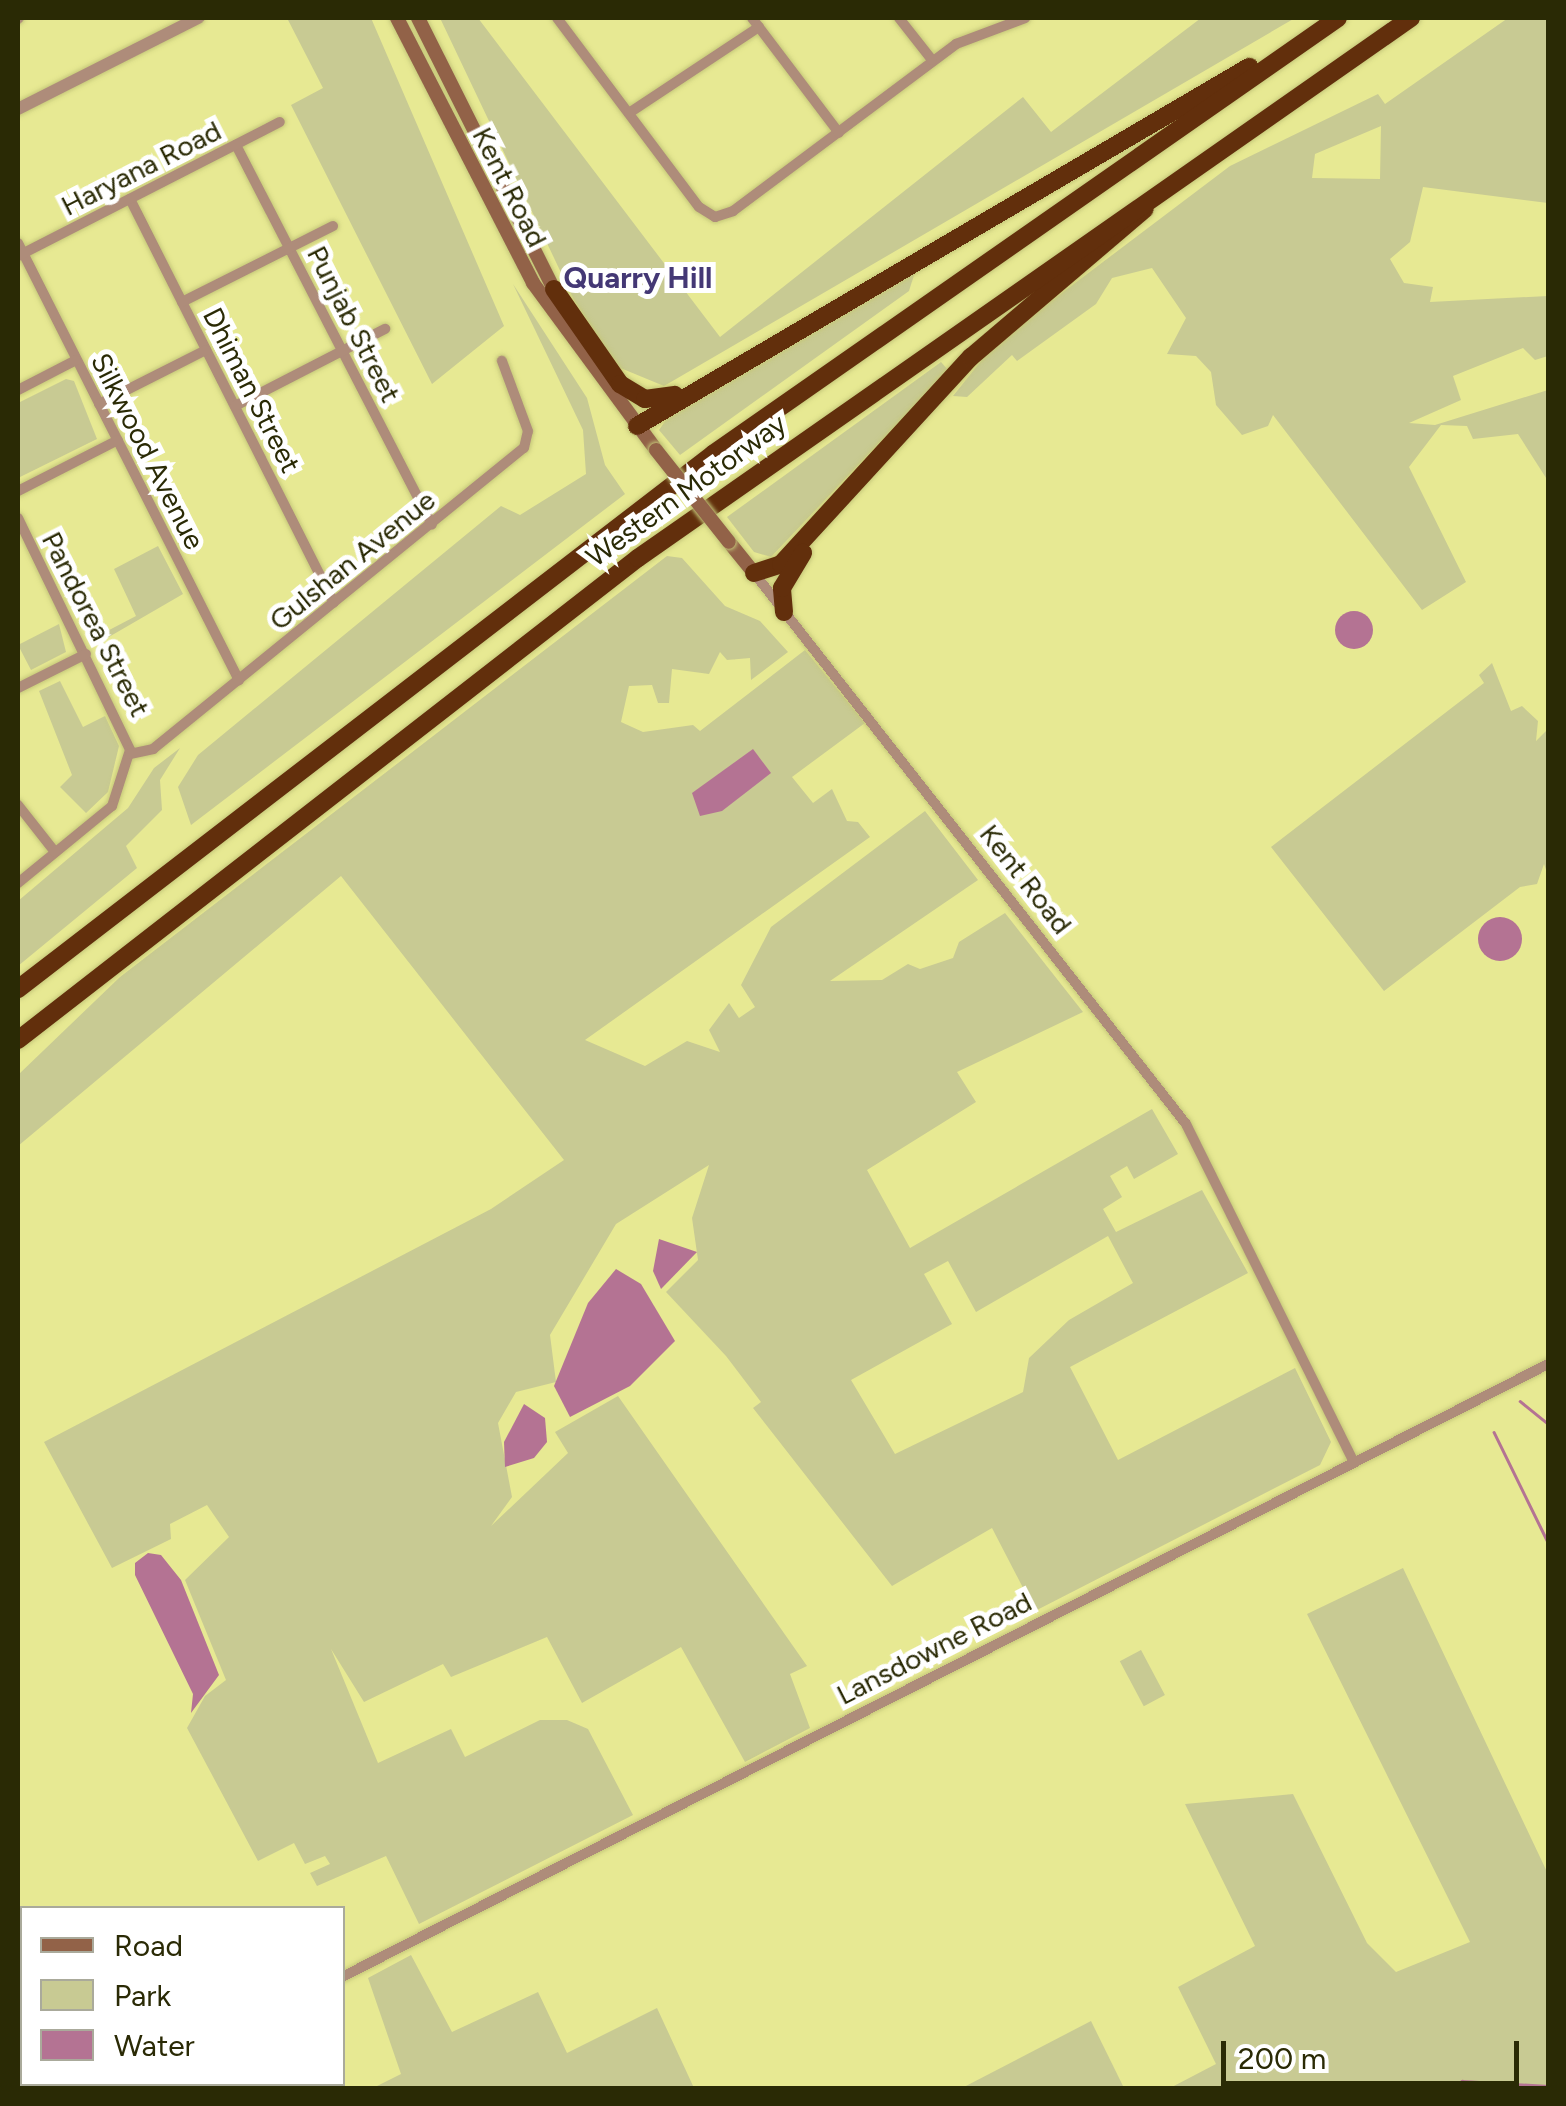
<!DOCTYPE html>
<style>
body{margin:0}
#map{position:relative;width:1566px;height:2106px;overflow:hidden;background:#e7e993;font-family:Figtree,sans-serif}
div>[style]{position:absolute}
.green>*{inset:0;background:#c8ca93;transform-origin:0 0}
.water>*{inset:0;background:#b47393}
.round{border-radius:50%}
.stream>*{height:2.5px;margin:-1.25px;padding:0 1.25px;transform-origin:1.25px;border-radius:1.25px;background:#b47393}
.roads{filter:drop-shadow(0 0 2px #c5c779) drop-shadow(0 0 2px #c5c779)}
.minor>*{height:10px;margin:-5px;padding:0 5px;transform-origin:5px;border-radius:5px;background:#ae8c7a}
.tertiary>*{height:12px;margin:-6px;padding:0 6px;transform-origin:6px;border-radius:6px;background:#ae8c7a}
.secondary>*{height:14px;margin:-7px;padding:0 7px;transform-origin:7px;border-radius:7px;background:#926248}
.motorway>*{height:18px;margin:-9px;padding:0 9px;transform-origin:9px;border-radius:9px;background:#622f0c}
.bridges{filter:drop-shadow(0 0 2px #c5c779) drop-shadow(0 0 2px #c5c779)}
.secondary-bridge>*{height:14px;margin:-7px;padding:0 7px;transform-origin:7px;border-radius:7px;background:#926248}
span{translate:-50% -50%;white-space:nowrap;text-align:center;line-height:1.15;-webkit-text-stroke:10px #fff;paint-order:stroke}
.street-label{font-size:28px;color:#2a2a05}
.neighbourhood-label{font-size:30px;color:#443875;font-weight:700}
.frame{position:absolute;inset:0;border:20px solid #2a2a05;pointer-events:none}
.legend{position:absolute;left:20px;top:1906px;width:325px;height:180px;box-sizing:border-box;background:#fff;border:2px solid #aaaa9b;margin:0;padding:12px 18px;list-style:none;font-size:30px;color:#2a2a05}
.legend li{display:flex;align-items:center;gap:20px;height:50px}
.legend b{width:50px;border:2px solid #aaaa9b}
.scale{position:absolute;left:1221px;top:2041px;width:298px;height:45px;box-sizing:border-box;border:5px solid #2a2a05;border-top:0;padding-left:12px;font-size:30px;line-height:35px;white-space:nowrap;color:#2a2a05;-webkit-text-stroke:8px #fff;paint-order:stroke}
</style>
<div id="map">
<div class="green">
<i style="clip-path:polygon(287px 18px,371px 18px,504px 326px,432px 384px,291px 105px,323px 88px)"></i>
<i style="clip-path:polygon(440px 18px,478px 18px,720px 337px,1023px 97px,1051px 132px,1201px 18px,1295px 18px,664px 386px,618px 367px,574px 300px)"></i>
<i style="clip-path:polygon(evenodd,1508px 18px,1548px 18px,1548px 203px,1423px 187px,1410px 242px,1390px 259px,1404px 283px,1433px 287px,1430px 302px,1548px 296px,1548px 356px,1535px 360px,1523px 348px,1453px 376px,1461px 400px,1409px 423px,1435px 425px,1548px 390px,1548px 481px,1518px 434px,1473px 439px,1467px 426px,1441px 425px,1409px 467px,1466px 582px,1422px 610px,1273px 415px,1268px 426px,1242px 435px,1216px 405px,1211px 372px,1196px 356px,1167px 354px,1186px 318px,1152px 268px,1112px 278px,1096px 304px,1017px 361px,1012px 355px,967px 397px,953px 396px,985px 356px,1050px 302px,1230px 166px,1378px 94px,1385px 104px,1508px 18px,1381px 126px,1380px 179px,1312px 178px,1315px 154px,1381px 126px)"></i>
<i style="clip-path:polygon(915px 272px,909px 291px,680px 455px,659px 430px,670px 414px)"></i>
<i style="clip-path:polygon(513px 284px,587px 398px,605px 465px,625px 494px,191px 825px,178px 787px,198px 755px,501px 506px,520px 515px,586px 474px,583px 430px)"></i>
<i style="clip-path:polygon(941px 362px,948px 370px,771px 557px,754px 552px,727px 517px)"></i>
<i style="clip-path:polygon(66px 379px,74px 381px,97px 439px,18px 478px,18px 403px)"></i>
<i style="clip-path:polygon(158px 546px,183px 594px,95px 645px,92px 639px,136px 616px,114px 569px)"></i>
<i style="clip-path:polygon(evenodd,667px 556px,682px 558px,725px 606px,760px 621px,788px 652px,751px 680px,750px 658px,727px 660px,720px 652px,709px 674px,672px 669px,669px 703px,658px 703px,652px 685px,629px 686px,621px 722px,643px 732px,693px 725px,700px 731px,805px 650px,865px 723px,792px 777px,813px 803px,832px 789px,847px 821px,858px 822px,870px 837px,585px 1040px,645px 1066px,687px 1041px,720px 1052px,709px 1030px,729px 1003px,739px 1018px,755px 1007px,741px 985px,771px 927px,925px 811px,978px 880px,830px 981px,882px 980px,908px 964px,920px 969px,953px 958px,959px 942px,1005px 913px,1083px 1012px,957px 1072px,976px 1102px,867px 1170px,910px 1248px,1152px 1109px,1178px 1154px,1134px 1179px,1127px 1166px,1110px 1176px,1122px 1197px,1103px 1209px,1116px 1232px,1202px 1190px,1248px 1273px,1070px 1367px,1118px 1460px,1295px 1368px,1331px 1442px,1320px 1465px,1035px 1611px,992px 1528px,892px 1586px,753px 1408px,761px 1402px,726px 1356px,666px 1292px,698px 1260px,692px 1218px,709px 1165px,616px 1224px,550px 1335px,556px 1382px,516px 1392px,498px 1423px,512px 1497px,491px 1526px,568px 1453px,555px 1432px,618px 1396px,807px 1666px,790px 1674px,810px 1728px,745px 1762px,681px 1647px,582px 1703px,547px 1637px,451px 1677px,443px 1664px,364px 1702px,331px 1649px,378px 1763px,451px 1729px,465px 1757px,540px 1720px,567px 1720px,588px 1729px,633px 1815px,419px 1924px,386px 1856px,317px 1886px,310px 1873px,330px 1864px,325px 1856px,305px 1864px,294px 1843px,258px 1861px,187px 1728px,205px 1696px,226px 1680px,185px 1580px,229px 1537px,207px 1505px,170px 1524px,171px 1539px,112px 1568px,44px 1442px,491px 1209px,564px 1160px,341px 876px,18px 1146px,18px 1075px,120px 977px,667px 556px,1108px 1236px,1133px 1283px,1069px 1320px,1029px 1358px,1023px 1392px,895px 1454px,851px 1380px,952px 1324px,924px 1274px,948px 1261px,976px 1312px,1108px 1236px)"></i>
<i style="clip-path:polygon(59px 624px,66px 652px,31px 670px,18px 645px)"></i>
<i style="clip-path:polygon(1492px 663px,1511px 711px,1522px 706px,1538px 721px,1536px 741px,1548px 729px,1548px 875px,1544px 864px,1537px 884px,1520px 887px,1384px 991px,1271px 847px,1484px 683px,1479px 675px)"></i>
<i style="clip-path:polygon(60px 681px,83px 727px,105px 716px,119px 746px,108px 792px,86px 813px,60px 787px,72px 775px,39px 691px)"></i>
<i style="clip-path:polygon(180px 748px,160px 780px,162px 810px,126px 846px,137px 868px,18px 966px,18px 901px,128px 808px,154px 768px)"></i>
<i style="clip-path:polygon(1403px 1568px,1548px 1874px,1548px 2088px,1170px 2088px,1216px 2064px,1178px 1987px,1255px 1946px,1185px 1804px,1293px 1794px,1367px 1943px,1396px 1972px,1470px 1942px,1307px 1614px)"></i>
<i style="left:1141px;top:1650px;width:51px;height:24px;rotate:62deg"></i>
<i style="clip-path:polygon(411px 1955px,452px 2032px,538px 1992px,567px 2053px,657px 2008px,694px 2088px,373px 2088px,401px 2074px,368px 1978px)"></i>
<i style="clip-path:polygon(1091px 2021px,1124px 2088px,962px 2088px)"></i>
</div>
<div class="water">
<i class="round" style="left:1335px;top:611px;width:38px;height:38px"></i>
<i style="clip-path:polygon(753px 749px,771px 773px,722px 811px,700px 816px,692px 793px)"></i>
<i class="round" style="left:1478px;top:917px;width:44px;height:44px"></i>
<i style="clip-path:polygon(659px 1239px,697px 1252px,661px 1289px,653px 1271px)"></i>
<i style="clip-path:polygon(616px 1269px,641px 1284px,675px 1341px,630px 1386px,570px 1417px,554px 1386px,588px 1303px)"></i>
<i style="clip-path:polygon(524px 1404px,545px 1418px,547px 1442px,534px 1458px,505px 1467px,504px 1442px)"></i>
<i style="clip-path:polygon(148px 1553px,161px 1555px,181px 1580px,219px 1675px,191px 1713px,193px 1694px,135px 1575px,135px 1563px)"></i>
</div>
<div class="stream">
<i style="left:1520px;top:1401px;width:36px;rotate:39deg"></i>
<i style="left:1494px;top:1432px;width:123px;rotate:63.9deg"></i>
<i style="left:1449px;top:2088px;width:15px;rotate:-28deg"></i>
<i style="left:1462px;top:2081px;width:86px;rotate:3.3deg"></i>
</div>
<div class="roads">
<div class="minor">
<i style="left:557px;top:18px;width:236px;rotate:53.1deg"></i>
<i style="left:699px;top:207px;width:19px;rotate:32deg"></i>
<i style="left:715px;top:217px;width:19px;rotate:-18deg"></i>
<i style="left:733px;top:211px;width:279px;rotate:-36.8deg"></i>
<i style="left:956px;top:44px;width:74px;rotate:-20.6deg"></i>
<i style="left:752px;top:18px;width:144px;rotate:52.9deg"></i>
<i style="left:899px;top:18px;width:53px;rotate:51.8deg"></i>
<i style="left:18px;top:19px;width:1px;rotate:-45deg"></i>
<i style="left:629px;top:113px;width:156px;rotate:-33.5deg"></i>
<i style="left:236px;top:145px;width:427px;rotate:62.7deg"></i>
<i style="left:130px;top:199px;width:452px;rotate:63.2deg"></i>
<i style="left:18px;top:243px;width:490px;rotate:63.2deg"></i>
<i style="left:18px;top:256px;width:294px;rotate:-27.1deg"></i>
<i style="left:182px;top:302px;width:169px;rotate:-26.7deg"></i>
<i style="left:18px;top:390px;width:65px;rotate:-27.3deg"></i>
<i style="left:99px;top:404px;width:120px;rotate:-26.8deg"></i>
<i style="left:235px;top:406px;width:169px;rotate:-27.2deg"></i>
<i style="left:18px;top:491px;width:112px;rotate:-27deg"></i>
<i style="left:18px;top:518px;width:258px;rotate:64.2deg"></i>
<i style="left:130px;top:750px;width:59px;rotate:107.8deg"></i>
<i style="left:112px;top:806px;width:122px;rotate:140.7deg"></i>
<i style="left:754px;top:573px;width:700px;rotate:51.9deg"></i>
<i style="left:1186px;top:1124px;width:375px;rotate:63.6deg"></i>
<i style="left:18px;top:688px;width:76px;rotate:-26.6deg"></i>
<i style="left:130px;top:754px;width:24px;rotate:-12deg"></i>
<i style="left:153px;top:749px;width:478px;rotate:-39.1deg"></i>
<i style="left:524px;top:448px;width:17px;rotate:-77deg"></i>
<i style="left:528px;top:431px;width:75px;rotate:-110.4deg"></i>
<i style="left:18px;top:805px;width:60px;rotate:51.8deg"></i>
<i style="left:342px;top:1977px;width:1353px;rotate:-26.94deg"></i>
<i style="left:126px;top:2088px;width:11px;rotate:-22deg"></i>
</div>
<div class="tertiary">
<i style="left:18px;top:109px;width:202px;rotate:-26.8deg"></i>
</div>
<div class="secondary">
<i style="left:397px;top:18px;width:298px;rotate:62.8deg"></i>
<i style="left:533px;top:283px;width:207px;rotate:53.6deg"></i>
<i style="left:418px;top:18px;width:312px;rotate:63.4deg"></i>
<i style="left:729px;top:542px;width:40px;rotate:51deg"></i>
</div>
<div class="motorway">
<i style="left:554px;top:289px;width:116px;rotate:55.2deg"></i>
<i style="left:620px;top:384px;width:29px;rotate:31deg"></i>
<i style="left:645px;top:399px;width:30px;rotate:-8deg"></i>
<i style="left:637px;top:426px;width:710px;rotate:-30.4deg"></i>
<i style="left:754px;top:573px;width:28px;rotate:-18deg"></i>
<i style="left:781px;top:564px;width:281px;rotate:-47.5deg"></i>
<i style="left:971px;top:357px;width:228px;rotate:-40.4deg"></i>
<i style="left:784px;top:612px;width:24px;rotate:-95deg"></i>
<i style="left:782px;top:588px;width:41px;rotate:-59deg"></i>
<i style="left:18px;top:989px;width:877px;rotate:-37.59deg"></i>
<i style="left:713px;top:454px;width:762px;rotate:-34.9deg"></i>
<i style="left:18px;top:1040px;width:785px;rotate:-37.86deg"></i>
<i style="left:638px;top:558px;width:943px;rotate:-34.94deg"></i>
</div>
</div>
<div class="bridges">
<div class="secondary-bridge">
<i style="left:656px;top:450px;width:117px;rotate:51.6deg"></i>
</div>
</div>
<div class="street-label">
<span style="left:141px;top:168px;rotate:-27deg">Haryana Road</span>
<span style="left:510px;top:187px;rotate:63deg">Kent Road</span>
<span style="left:354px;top:324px;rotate:63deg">Punjab Street</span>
<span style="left:252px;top:390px;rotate:63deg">Dhiman Street</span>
<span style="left:148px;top:451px;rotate:63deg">Silkwood Avenue</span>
<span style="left:686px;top:490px;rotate:-36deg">Western Motorway</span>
<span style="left:352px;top:560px;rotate:-39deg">Gulshan Avenue</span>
<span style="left:96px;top:624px;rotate:63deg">Pandorea Street</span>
<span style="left:1026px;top:879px;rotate:52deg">Kent Road</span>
<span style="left:934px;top:1648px;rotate:-27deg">Lansdowne Road</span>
</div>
<div class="neighbourhood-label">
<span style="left:638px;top:278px">Quarry Hill</span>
</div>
<div class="frame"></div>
<ul class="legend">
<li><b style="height:12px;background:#926248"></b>Road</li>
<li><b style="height:28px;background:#c8ca93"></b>Park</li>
<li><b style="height:28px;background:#b47393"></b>Water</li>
</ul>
<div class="scale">200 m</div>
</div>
